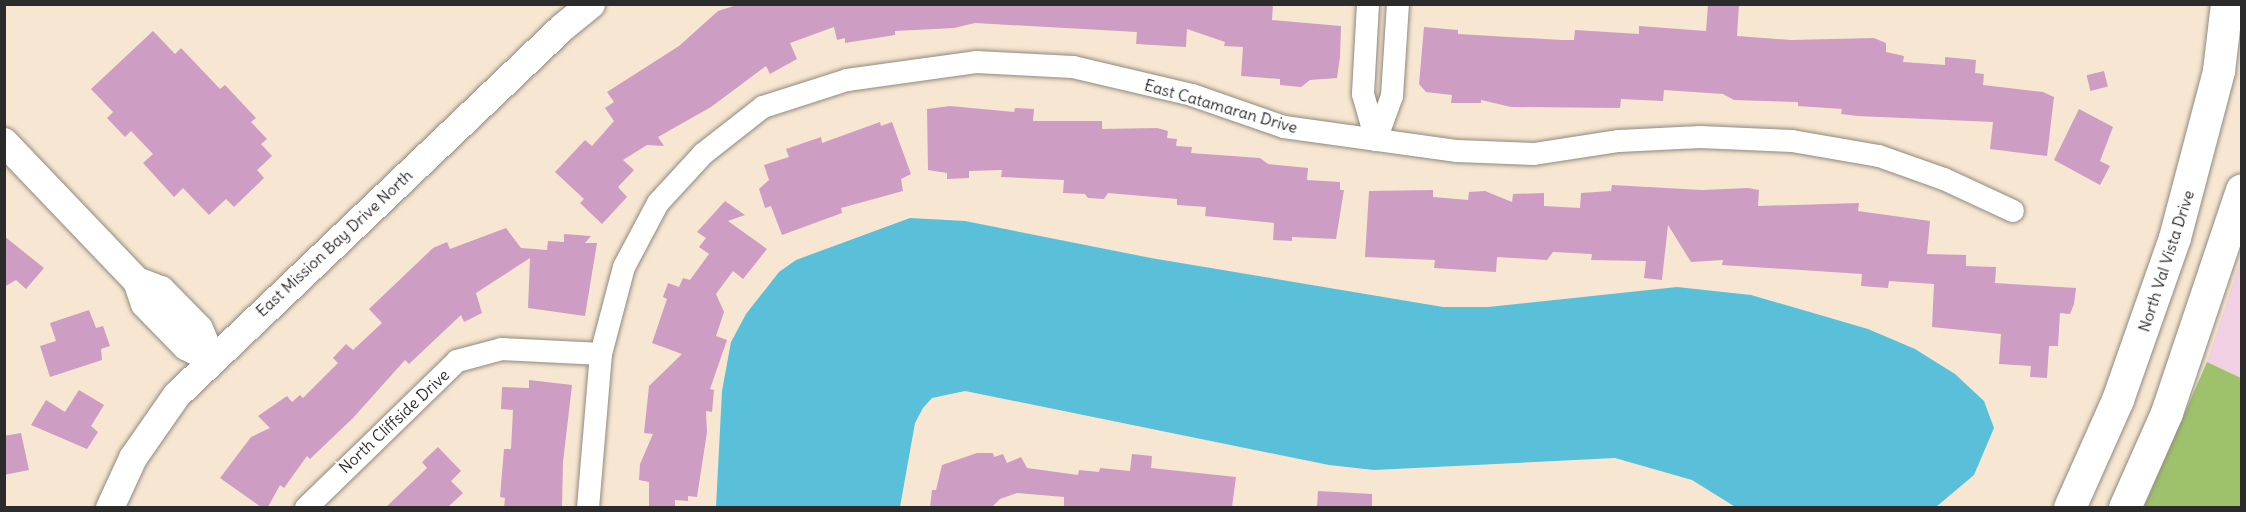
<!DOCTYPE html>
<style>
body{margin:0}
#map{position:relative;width:2246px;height:512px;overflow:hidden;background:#f7e7d2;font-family:Delius,sans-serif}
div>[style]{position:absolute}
.built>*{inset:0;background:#f1d0e3}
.green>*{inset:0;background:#9ec26c}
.water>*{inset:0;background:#5abfd9}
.building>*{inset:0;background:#cd9dc3;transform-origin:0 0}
.roads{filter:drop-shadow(0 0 2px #91897e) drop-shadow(0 0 2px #91897e)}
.minor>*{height:22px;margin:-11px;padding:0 11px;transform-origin:11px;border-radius:11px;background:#fff}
.tertiary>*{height:28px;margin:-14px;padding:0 14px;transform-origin:14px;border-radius:14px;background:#fff}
.secondary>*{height:32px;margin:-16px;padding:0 16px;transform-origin:16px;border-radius:16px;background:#fff}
span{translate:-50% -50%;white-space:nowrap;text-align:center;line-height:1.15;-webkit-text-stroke:4.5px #fff;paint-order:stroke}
.street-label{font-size:16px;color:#2b2b2b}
.frame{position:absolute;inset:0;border:6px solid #2b2b2b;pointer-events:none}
</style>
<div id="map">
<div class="built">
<i style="clip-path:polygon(2241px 259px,2241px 378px,2207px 362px)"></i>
</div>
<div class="green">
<i style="clip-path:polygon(2207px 362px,2241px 378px,2241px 507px,2144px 507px)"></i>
</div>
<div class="water">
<i style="clip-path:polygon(910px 218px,965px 221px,1151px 258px,1443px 307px,1488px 307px,1677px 287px,1751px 295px,1868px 329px,1915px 349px,1955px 374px,1984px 401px,1994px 428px,1974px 475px,1936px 507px,1737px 508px,1692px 480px,1615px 458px,1374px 470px,1329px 465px,965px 391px,932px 398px,923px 408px,915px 423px,900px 507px,716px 507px,722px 391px,731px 342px,746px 314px,779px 272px,796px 260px)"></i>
</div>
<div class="building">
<i style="clip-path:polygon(740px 4px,1273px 4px,1272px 20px,1341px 26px,1340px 57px,1337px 78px,1310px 80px,1301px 87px,1280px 85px,1280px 79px,1241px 76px,1243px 47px,1224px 46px,1225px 42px,1187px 29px,1186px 47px,1136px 44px,1137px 32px,975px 23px,954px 28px,895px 31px,895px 35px,845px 43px,845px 38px,837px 40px,834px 27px,790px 43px,797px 59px,770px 74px,766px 66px,711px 107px,658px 137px,664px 146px,647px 145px,623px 160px,634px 170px,618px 187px,627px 197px,602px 224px,580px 203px,584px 199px,555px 172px,585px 140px,592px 146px,614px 121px,605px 108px,614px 102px,607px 92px,679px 46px,718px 11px)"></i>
<i style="clip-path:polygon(1708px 4px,1739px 4px,1737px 36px,1791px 40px,1874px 38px,1886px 43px,1886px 52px,1904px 56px,1903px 62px,1945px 65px,1945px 57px,1976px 60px,1975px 73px,1984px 74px,1983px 85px,2043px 92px,2054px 97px,2047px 156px,1990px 149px,1993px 122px,1858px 116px,1841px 114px,1842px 109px,1798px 106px,1798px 102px,1734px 100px,1723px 94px,1664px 90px,1663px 101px,1621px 99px,1620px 108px,1511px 107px,1481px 100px,1481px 103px,1451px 103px,1452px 95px,1426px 92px,1419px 84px,1424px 27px,1458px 30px,1458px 34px,1562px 40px,1574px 40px,1575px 30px,1639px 34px,1639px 26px,1706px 31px)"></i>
<i style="clip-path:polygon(153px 31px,175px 54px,181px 48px,220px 89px,225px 85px,256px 118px,251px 122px,267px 139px,261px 144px,272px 156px,257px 170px,264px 178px,234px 207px,226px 199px,209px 215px,183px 188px,174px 197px,143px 163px,153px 154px,131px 131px,125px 137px,107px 118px,113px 112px,91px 89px)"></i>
<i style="left:2104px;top:71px;width:16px;height:18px;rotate:76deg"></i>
<i style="clip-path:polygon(950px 106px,1014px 112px,1015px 108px,1034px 109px,1033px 121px,1102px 121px,1102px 129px,1157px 128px,1168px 131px,1167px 138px,1177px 139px,1176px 146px,1192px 147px,1191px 153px,1260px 158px,1268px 164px,1308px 168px,1307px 180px,1340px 182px,1340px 190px,1344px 190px,1336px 239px,1292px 237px,1292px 241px,1273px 240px,1274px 223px,1205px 216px,1206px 207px,1177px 205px,1177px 199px,1108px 193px,1104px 199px,1088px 198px,1085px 194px,1063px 193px,1064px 180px,1001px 177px,1002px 170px,969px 171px,969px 178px,947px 179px,947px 173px,928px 170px,927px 109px)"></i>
<i style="clip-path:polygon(2079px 109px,2113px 127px,2100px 161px,2110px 166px,2100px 185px,2054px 160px)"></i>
<i style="clip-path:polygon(880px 122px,881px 126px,892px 122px,911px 174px,901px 179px,903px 191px,841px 208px,842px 213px,782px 235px,771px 206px,765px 208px,759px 189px,769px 180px,764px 165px,789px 157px,786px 149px,821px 137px,822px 143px)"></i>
<i style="clip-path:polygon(1612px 185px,1702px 190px,1748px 188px,1759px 190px,1758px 206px,1859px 203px,1858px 211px,1930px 221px,1927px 254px,1966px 255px,1966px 266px,1996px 267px,1995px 283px,2076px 288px,2074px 304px,2070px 314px,2060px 313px,2058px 346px,2049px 346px,2047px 378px,2030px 377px,2031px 366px,1999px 364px,2001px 334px,1932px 327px,1934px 284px,1889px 281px,1888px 288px,1861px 286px,1862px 274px,1722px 265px,1723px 260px,1691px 262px,1668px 225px,1662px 280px,1644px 278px,1646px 261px,1591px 260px,1592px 254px,1553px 252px,1547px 260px,1497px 257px,1496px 272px,1434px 268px,1435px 260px,1365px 257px,1369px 191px,1433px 190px,1433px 197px,1468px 200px,1469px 192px,1485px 191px,1512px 202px,1513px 194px,1544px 193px,1544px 206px,1580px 208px,1581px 193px,1611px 191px)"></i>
<i style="clip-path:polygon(725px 201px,745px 215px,728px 221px,767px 249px,743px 279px,733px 271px,716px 294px,724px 312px,716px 336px,727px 340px,710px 389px,714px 390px,712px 412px,706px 411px,707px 432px,697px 497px,688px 496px,688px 501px,675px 500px,675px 507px,649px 507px,649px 482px,639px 480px,640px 464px,653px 434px,644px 433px,649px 386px,682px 354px,652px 343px,667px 299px,663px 297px,668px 283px,679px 287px,683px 278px,690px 280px,709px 254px,699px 247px,706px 238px,697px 232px)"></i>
<i style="clip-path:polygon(506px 228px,521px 248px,547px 250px,548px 241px,564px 242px,564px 234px,591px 236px,585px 243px,597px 243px,585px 316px,528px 308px,530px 258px,476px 293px,482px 313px,464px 322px,461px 315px,409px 364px,405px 360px,353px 418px,310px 459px,307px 456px,284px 488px,280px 485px,268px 507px,261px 507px,220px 478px,251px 437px,270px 428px,258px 416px,287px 396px,292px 402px,300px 395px,303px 398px,338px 363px,333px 358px,346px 344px,353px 350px,382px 323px,369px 309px,433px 248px,447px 242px,450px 249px)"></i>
<i style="clip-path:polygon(4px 236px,44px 268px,26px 289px,16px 280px,4px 287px)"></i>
<i style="clip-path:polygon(89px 310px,96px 328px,103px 326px,110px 346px,101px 349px,102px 360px,50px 377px,40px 346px,56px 341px,50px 323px)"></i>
<i style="clip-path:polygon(529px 380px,572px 385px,563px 462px,562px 507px,504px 507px,505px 498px,500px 497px,504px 449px,511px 449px,513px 410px,501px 409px,502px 387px,529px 388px)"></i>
<i style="clip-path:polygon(79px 390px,104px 405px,91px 426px,98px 432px,87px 449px,31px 425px,46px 400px,65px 412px)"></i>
<i style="clip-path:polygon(21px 433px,29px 470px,4px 475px,4px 436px)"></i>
<i style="clip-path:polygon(438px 447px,461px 471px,451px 481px,463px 493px,448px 507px,386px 507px,427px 468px,422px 462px)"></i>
<i style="clip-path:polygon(977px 453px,993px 453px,994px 457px,1003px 454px,1007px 463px,1021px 457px,1027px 468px,1078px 475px,1079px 470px,1099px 472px,1100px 468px,1130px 471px,1132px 454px,1152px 456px,1151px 468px,1236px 477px,1232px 507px,1064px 507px,1064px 497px,1017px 493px,1000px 499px,992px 507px,930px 507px,932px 490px,936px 490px,942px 465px)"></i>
<i style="clip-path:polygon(1318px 491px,1372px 494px,1372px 507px,1317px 507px)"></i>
</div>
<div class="roads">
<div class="minor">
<i style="left:1368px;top:4px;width:90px;rotate:93.2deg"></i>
<i style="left:1363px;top:94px;width:48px;rotate:74.2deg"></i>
<i style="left:1376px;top:140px;width:47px;rotate:-70deg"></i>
<i style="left:1392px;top:96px;width:92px;rotate:-86.3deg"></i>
<i style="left:306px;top:508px;width:211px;rotate:-44.2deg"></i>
<i style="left:457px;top:361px;width:47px;rotate:-14.9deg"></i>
<i style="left:502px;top:349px;width:99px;rotate:2.9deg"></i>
<i style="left:588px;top:508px;width:155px;rotate:-85.2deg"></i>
<i style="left:601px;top:354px;width:90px;rotate:-75.2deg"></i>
<i style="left:624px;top:267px;width:72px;rotate:-62deg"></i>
<i style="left:658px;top:203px;width:67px;rotate:-47.4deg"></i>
<i style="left:703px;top:154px;width:76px;rotate:-38.1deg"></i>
<i style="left:763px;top:107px;width:88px;rotate:-17.8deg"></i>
<i style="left:847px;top:80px;width:130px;rotate:-7.9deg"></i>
<i style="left:976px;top:62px;width:97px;rotate:3deg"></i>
<i style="left:1073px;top:67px;width:122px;rotate:13.2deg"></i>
<i style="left:1192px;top:95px;width:97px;rotate:19.2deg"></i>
<i style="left:1284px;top:127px;width:175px;rotate:7.9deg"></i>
<i style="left:1457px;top:151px;width:77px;rotate:2.2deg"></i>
<i style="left:1534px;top:154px;width:86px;rotate:-8.7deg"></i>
<i style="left:1619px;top:141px;width:81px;rotate:-2.8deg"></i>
<i style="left:1700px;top:137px;width:92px;rotate:2.5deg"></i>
<i style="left:1792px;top:141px;width:88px;rotate:9.8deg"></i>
<i style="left:1879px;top:156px;width:69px;rotate:19.5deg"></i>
<i style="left:1944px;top:179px;width:76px;rotate:24.9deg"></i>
</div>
<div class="tertiary">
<i style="left:4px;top:142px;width:192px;rotate:46.3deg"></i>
<i style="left:137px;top:281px;width:24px;rotate:71deg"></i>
<i style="left:145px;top:304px;width:59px;rotate:45.7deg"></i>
<i style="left:186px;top:346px;width:29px;rotate:27deg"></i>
<i style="left:137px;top:281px;width:26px;rotate:21deg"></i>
<i style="left:161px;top:290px;width:54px;rotate:45.7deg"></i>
<i style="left:199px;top:329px;width:33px;rotate:67deg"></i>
<i style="left:110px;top:508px;width:55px;rotate:-65.3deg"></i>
<i style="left:133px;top:458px;width:77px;rotate:-55.1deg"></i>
<i style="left:177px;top:395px;width:533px;rotate:-43.63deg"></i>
<i style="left:563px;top:27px;width:36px;rotate:-39deg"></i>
</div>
<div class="secondary">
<i style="left:2070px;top:508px;width:118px;rotate:-66deg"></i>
<i style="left:2118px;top:400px;width:172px;rotate:-70.6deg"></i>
<i style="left:2175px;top:238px;width:173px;rotate:-75.2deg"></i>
<i style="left:2219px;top:71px;width:67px;rotate:-83.2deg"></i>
<i style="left:2125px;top:508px;width:104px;rotate:-66.1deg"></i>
<i style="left:2167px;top:413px;width:235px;rotate:-71.4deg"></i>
</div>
</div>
<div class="street-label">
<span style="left:1221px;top:106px;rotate:16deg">East Catamaran Drive</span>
<span style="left:334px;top:243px;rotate:-43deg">East Mission Bay Drive North</span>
<span style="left:2166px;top:261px;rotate:-72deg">North Val Vista Drive</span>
<span style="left:394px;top:421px;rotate:-43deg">North Cliffside Drive</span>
</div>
<div class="frame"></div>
</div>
